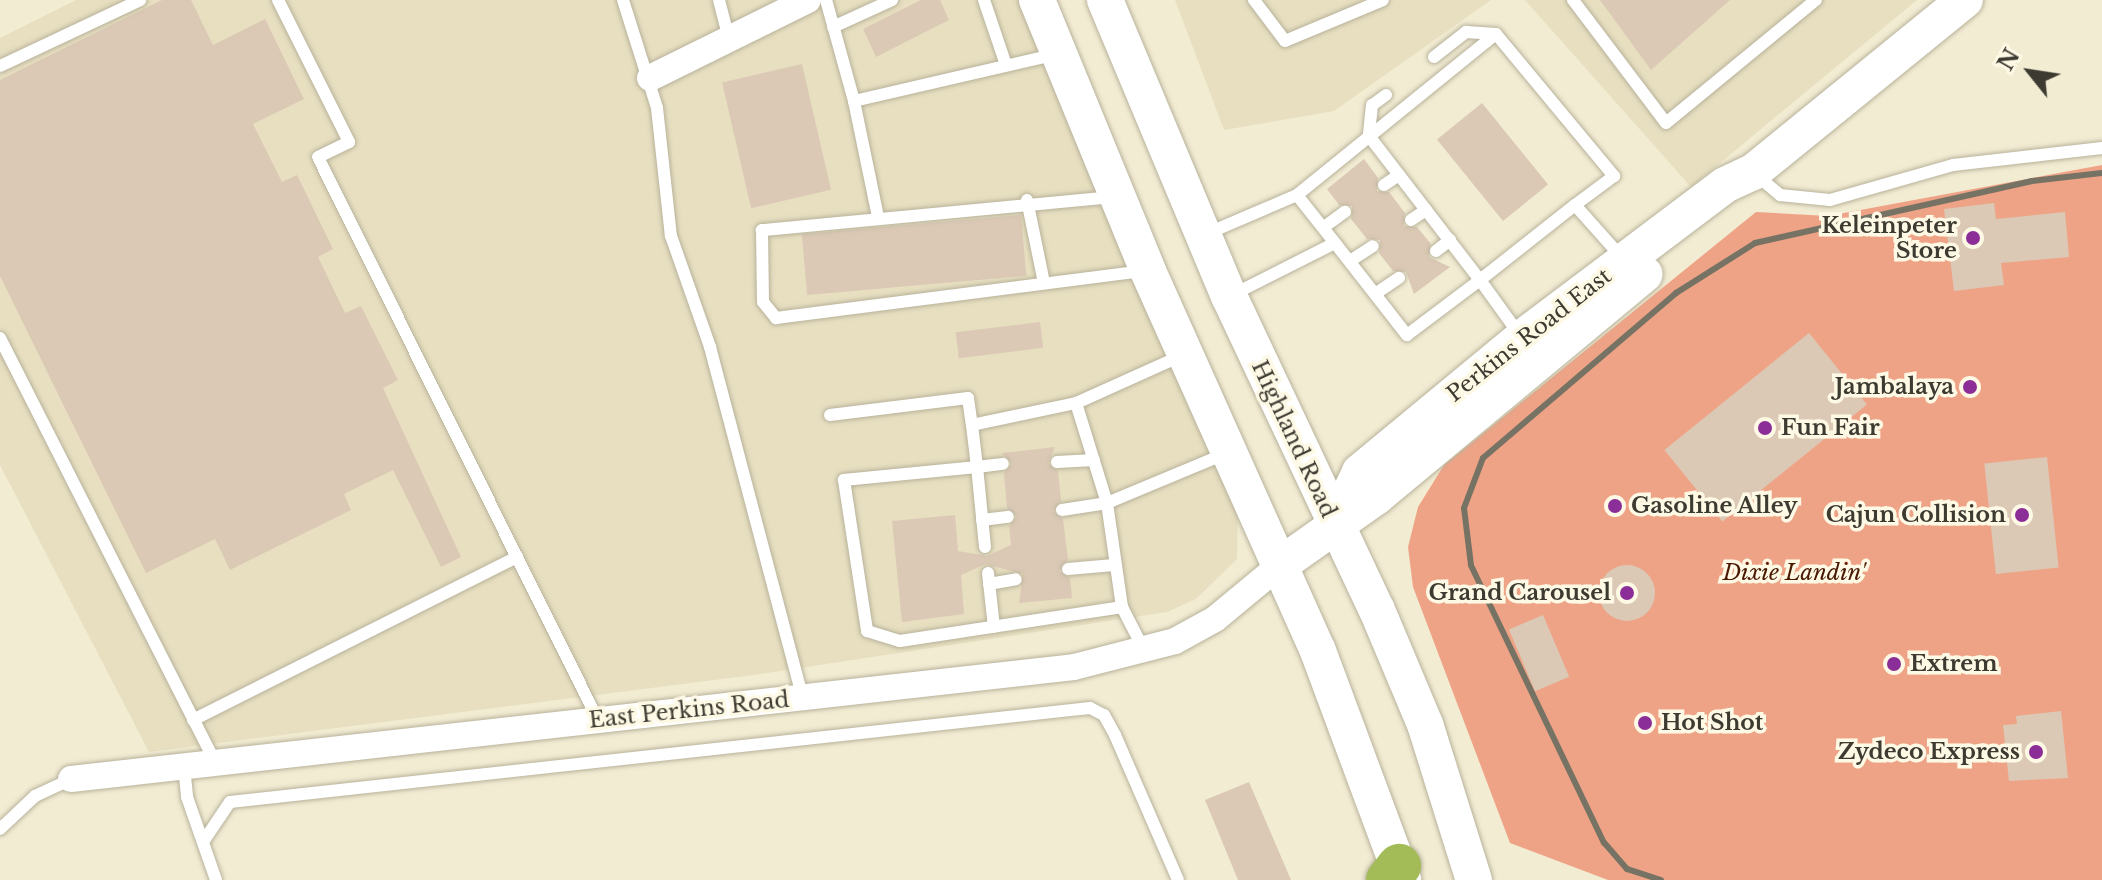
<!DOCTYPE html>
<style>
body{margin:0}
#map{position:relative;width:2102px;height:880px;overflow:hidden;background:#f2ecd3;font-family:"Libre Baskerville",serif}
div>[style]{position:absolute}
.built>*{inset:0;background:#e7dfc0}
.green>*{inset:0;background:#efa386}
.building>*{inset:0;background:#dbc9b6;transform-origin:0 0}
.round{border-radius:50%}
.roads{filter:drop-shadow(0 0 2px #b8b29b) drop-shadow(0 0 2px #b8b29b)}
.lane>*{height:12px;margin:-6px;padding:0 6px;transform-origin:6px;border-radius:6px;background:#fff}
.street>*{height:26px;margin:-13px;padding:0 13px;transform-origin:13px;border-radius:13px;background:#fff}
.secondary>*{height:36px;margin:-18px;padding:0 18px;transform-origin:18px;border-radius:18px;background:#fff}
.highway>*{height:44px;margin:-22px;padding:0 22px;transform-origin:22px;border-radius:22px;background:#a3bc57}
.rail>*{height:6px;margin:-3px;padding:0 3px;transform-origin:3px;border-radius:3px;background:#777364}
.dots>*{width:22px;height:22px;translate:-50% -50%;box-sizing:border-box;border:4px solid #fef9e5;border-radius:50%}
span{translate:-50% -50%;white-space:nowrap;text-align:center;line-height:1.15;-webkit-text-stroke:7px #fef9e5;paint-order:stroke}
.poi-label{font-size:22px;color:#3d3a31;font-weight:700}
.right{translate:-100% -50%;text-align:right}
.left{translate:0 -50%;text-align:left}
.street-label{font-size:22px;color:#3d3a31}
.park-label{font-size:22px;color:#491803;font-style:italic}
.north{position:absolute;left:1990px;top:32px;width:80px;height:80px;-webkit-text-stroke:6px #fef9e5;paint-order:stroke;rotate:300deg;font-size:22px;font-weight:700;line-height:32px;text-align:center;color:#3d3a31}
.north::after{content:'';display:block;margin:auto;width:28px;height:36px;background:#3d3a31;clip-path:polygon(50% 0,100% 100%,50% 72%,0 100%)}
</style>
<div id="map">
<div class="built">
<i style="clip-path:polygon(76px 0,1020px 0,1238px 513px,1237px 559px,1196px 599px,1167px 612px,761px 674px,149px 752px,0 465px,0 38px)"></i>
<i style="clip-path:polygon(1175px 0,1491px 0,1334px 111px,1224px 130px)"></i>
<i style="clip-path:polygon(1525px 0,1917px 0,1691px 187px)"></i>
</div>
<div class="green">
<i style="clip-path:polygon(2102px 165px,2102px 880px,1608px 880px,1510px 843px,1413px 587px,1408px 547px,1418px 507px,1444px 465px,1756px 212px,1828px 216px)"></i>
</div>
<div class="building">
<i style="clip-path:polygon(162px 0,191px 0,213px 45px,265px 19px,304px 99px,253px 124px,282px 182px,297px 175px,333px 249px,318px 257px,345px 313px,361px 306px,398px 380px,383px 388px,461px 557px,441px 567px,393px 470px,344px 494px,351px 510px,230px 570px,215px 539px,146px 573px,0 276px,0 80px)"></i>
<i style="clip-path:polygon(921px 0,940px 0,949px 20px,876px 57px,863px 29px)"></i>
<i style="clip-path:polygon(1600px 0,1730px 0,1651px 70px)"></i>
<i style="left:802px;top:64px;width:129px;height:82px;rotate:77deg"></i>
<i style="left:1482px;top:103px;width:105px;height:58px;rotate:51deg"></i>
<i style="clip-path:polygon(1364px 159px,1378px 178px,1377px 191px,1389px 192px,1405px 213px,1404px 226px,1417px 227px,1431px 244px,1429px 257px,1450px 267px,1414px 294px,1406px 272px,1393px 271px,1379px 253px,1380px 240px,1367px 239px,1351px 219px,1352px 206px,1339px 205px,1327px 189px)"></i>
<i style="clip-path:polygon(1994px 203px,1996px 219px,2065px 212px,2069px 257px,2001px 263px,2004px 285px,1954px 291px,1944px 209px)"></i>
<i style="left:1021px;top:215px;width:61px;height:220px;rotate:85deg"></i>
<i style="left:1040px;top:322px;width:26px;height:85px;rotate:83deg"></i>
<i style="left:1809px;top:333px;width:92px;height:186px;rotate:51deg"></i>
<i style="clip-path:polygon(1055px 447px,1048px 463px,1058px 471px,1061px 501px,1053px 511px,1063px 519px,1068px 560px,1059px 571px,1070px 578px,1072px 598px,1019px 603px,1023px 574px,986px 564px,961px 575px,964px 614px,902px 622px,892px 521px,955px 515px,958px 551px,987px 556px,1011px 545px,1009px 526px,1017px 517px,1007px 508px,1004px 473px,1012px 464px,1002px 453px)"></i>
<i style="left:2047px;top:457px;width:111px;height:63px;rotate:84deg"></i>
<i class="round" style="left:1599px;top:565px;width:56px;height:56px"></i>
<i style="left:1543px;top:615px;width:67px;height:37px;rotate:67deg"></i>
<i style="clip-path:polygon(2061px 711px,2068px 778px,2009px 781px,2003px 725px,2017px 724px,2016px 716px)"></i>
<i style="clip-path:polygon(1249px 782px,1291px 880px,1238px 880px,1205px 800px)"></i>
</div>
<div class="roads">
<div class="lane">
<i style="left:278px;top:0;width:159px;rotate:63.4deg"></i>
<i style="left:349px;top:142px;width:34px;rotate:154deg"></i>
<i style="left:318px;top:157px;width:629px;rotate:63.56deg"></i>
<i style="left:623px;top:0;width:113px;rotate:72.5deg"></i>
<i style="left:657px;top:108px;width:129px;rotate:83.8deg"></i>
<i style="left:671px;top:236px;width:118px;rotate:70.6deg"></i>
<i style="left:710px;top:347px;width:363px;rotate:75.2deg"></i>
<i style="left:719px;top:0;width:40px;rotate:75.6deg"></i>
<i style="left:826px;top:0;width:105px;rotate:74.5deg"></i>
<i style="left:854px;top:101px;width:208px;rotate:-13deg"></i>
<i style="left:984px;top:0;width:69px;rotate:71.3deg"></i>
<i style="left:1254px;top:0;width:51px;rotate:52.9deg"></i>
<i style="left:1285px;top:41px;width:106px;rotate:-22.7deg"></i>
<i style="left:1573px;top:0;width:154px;rotate:52.9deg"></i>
<i style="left:1666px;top:123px;width:194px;rotate:-39.4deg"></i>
<i style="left:833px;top:27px;width:65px;rotate:-24.6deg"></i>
<i style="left:1434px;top:57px;width:41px;rotate:-38deg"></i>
<i style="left:1466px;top:32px;width:30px;rotate:4deg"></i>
<i style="left:0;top:66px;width:155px;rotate:-25.2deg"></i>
<i style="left:1386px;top:95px;width:17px;rotate:144deg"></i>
<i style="left:1372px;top:105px;width:31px;rotate:96deg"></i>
<i style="left:1369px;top:136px;width:182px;rotate:52.4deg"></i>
<i style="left:1480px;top:280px;width:121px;rotate:-38.3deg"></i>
<i style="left:1575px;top:205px;width:71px;rotate:48.4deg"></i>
<i style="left:854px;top:101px;width:118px;rotate:78.3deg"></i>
<i style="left:1755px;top:174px;width:33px;rotate:40deg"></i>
<i style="left:1780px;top:195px;width:50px;rotate:5.7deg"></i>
<i style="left:1830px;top:200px;width:128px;rotate:-15.9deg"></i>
<i style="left:1953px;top:165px;width:150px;rotate:-6.5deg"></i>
<i style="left:1384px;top:185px;width:18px;rotate:-34deg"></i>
<i style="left:1113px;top:197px;width:353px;rotate:174.6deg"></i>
<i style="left:762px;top:230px;width:72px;rotate:89.2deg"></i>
<i style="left:763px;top:302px;width:21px;rotate:51deg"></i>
<i style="left:776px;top:318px;width:369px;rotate:-7.3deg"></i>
<i style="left:1027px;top:200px;width:85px;rotate:78.4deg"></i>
<i style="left:1411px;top:220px;width:18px;rotate:-34deg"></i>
<i style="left:1324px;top:227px;width:26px;rotate:-36deg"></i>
<i style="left:1206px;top:234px;width:99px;rotate:-23.2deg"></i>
<i style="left:1335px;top:243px;width:61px;rotate:-128.4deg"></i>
<i style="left:1297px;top:195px;width:256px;rotate:-39deg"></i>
<i style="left:1496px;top:34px;width:185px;rotate:50.3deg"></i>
<i style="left:1614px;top:176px;width:49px;rotate:143.4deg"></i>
<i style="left:1436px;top:251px;width:18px;rotate:-38deg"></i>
<i style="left:1350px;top:261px;width:27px;rotate:-33deg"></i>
<i style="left:1375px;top:294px;width:29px;rotate:-34deg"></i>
<i style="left:1232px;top:295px;width:115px;rotate:-26.8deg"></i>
<i style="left:1335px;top:243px;width:117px;rotate:52deg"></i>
<i style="left:1407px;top:335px;width:91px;rotate:-37deg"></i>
<i style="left:1480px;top:280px;width:67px;rotate:54.2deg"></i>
<i style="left:0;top:338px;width:477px;rotate:63.1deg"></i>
<i style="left:1183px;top:355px;width:117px;rotate:155.8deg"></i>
<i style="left:1076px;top:403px;width:105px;rotate:72.8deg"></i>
<i style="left:1107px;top:503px;width:128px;rotate:-22.6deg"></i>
<i style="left:1076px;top:403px;width:106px;rotate:168.1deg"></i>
<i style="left:972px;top:425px;width:42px;rotate:83.2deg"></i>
<i style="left:977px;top:467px;width:134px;rotate:174.4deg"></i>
<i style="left:844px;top:480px;width:153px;rotate:81.3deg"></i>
<i style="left:867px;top:631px;width:34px;rotate:17deg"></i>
<i style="left:900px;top:641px;width:225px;rotate:-8.7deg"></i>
<i style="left:830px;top:415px;width:139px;rotate:-7deg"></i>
<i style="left:968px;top:398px;width:27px;rotate:82deg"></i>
<i style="left:1057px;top:462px;width:37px;rotate:-3deg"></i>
<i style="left:1062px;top:510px;width:46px;rotate:-8.8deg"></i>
<i style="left:1107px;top:503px;width:105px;rotate:81.8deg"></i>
<i style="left:1122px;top:607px;width:48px;rotate:62.9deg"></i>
<i style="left:982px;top:520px;width:26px;rotate:-7deg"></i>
<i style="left:985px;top:547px;width:80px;rotate:-95.7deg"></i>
<i style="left:977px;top:467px;width:26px;rotate:-7deg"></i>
<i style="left:1068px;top:569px;width:46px;rotate:-5deg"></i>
<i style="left:988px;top:573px;width:54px;rotate:83.7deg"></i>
<i style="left:989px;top:584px;width:27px;rotate:-10deg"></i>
<i style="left:193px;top:720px;width:363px;rotate:-26.7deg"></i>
<i style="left:184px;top:767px;width:30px;rotate:84deg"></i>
<i style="left:187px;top:797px;width:88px;rotate:70.7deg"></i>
<i style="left:0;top:829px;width:48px;rotate:-43.3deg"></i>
<i style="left:35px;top:796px;width:40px;rotate:-25deg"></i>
<i style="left:203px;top:842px;width:48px;rotate:-56deg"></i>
<i style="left:230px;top:802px;width:865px;rotate:-6.24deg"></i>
<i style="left:1090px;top:708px;width:16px;rotate:27deg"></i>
<i style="left:1104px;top:715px;width:23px;rotate:61deg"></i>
<i style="left:1115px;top:735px;width:158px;rotate:66.5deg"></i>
</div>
<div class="street">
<i style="left:650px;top:78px;width:176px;rotate:-26.3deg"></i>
<i style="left:71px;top:779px;width:1009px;rotate:-6.37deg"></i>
<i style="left:1074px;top:667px;width:104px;rotate:-14.4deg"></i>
<i style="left:1175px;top:641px;width:46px;rotate:-28.8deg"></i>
<i style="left:1215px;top:619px;width:85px;rotate:-39.7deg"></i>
</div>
<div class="secondary">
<i style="left:1037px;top:0;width:293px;rotate:67.7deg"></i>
<i style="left:1148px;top:271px;width:416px;rotate:65.9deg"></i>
<i style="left:1318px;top:651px;width:244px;rotate:69.6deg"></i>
<i style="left:1105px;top:0;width:321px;rotate:67.3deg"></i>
<i style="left:1229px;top:296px;width:347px;rotate:64.8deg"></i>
<i style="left:1377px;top:610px;width:124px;rotate:67.2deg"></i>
<i style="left:1425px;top:724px;width:164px;rotate:72.6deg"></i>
<i style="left:1334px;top:526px;width:60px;rotate:-64.3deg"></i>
<i style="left:1360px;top:472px;width:210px;rotate:-39.6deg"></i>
<i style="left:1522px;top:338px;width:254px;rotate:-37deg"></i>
<i style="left:1725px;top:185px;width:31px;rotate:-25deg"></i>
<i style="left:1753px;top:172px;width:273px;rotate:-39.1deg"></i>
<i style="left:1280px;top:565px;width:118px;rotate:-35.3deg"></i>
<i style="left:1376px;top:497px;width:349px;rotate:-39.7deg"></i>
</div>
<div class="highway">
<i style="left:1388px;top:880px;width:18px;rotate:-52deg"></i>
</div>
</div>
<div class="rail">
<i style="left:1661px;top:880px;width:36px;rotate:-162deg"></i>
<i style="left:1627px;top:869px;width:35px;rotate:-131deg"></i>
<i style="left:1604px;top:843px;width:308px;rotate:-115.6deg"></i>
<i style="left:1471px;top:565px;width:57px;rotate:-97deg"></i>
<i style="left:1464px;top:508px;width:53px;rotate:-69.2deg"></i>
<i style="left:1483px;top:458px;width:254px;rotate:-40.5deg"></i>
<i style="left:1676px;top:293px;width:93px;rotate:-32.3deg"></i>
<i style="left:1755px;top:243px;width:284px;rotate:-12.6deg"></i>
<i style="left:2032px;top:181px;width:70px;rotate:-6.5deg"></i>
</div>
<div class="dots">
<i style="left:1973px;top:238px;background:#8c2e98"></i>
<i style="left:1970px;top:387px;background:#8c2e98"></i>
<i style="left:1765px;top:428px;background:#8c2e98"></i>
<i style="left:1615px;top:506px;background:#8c2e98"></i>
<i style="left:2022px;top:515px;background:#8c2e98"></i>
<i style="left:1627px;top:593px;background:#8c2e98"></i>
<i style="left:1894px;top:664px;background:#8c2e98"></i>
<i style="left:1645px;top:723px;background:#8c2e98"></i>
<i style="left:2036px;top:752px;background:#8c2e98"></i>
</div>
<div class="poi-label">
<span class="right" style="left:1957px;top:238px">Keleinpeter<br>Store</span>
<span class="right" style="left:1954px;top:387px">Jambalaya</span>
<span class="left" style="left:1781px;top:428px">Fun Fair</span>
<span class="left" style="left:1631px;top:506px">Gasoline Alley</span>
<span class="right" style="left:2006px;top:515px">Cajun Collision</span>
<span class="right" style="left:1611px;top:593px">Grand Carousel</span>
<span class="left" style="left:1910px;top:664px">Extrem</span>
<span class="left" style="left:1661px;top:723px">Hot Shot</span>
<span class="right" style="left:2020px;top:752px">Zydeco Express</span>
</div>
<div class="street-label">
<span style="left:1529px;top:335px;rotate:-38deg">Perkins Road East</span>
<span style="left:1294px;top:439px;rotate:65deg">Highland Road</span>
<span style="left:689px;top:710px;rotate:-6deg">East Perkins Road</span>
</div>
<div class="park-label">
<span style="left:1794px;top:573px">Dixie Landin'</span>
</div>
<div class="north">N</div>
</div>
